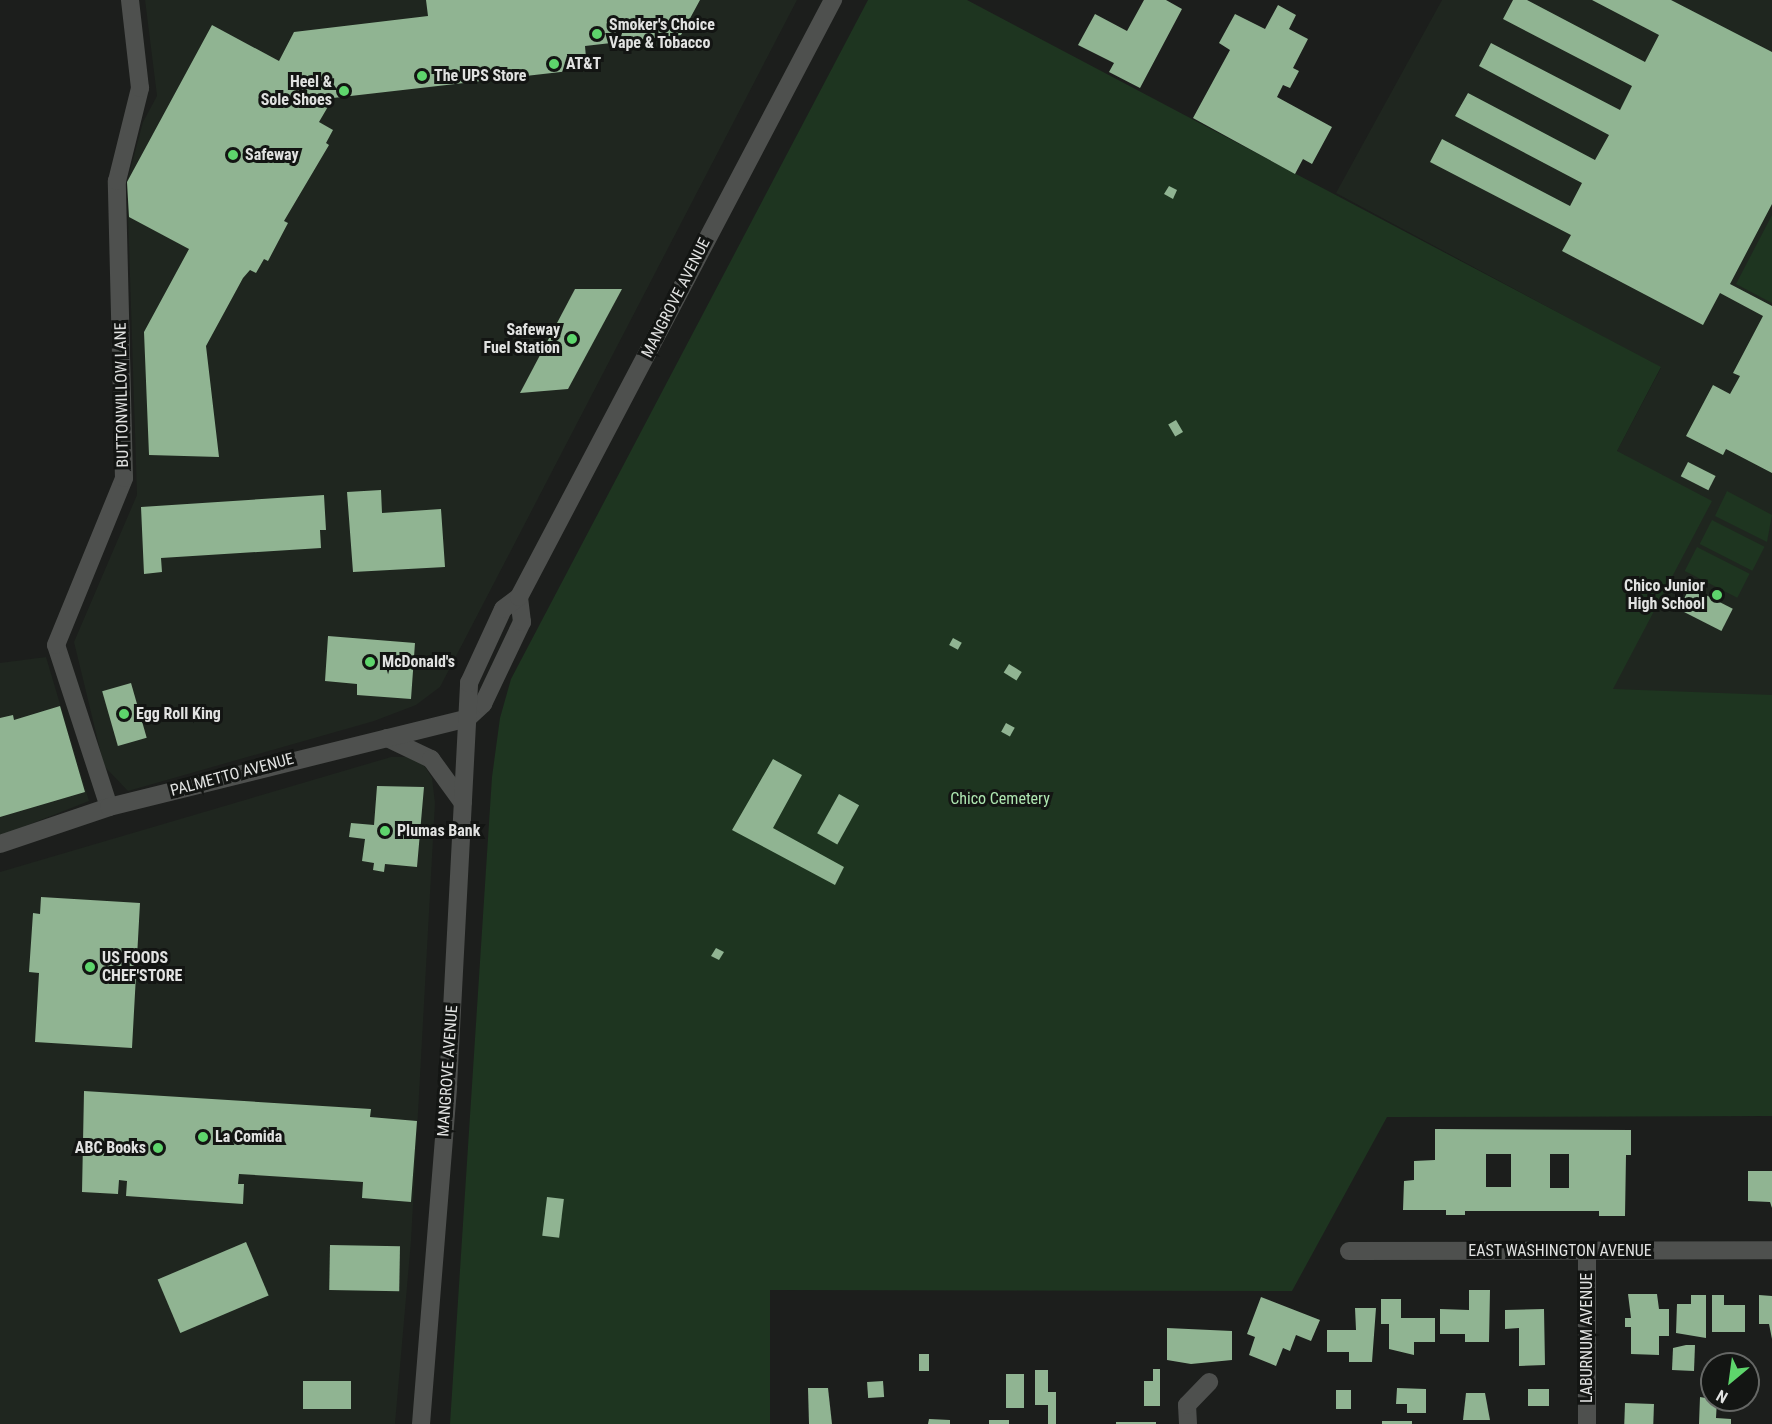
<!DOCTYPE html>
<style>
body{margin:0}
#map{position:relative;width:1772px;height:1424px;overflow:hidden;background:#1c1e1c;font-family:"Roboto Condensed",sans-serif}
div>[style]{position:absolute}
.built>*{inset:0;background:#1f261f}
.green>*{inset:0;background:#1e3520;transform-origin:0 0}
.building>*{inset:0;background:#90b492;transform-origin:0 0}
.minor>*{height:18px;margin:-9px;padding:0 9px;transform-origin:9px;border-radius:9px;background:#4e504e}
.dots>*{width:16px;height:16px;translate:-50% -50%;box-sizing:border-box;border:3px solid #131513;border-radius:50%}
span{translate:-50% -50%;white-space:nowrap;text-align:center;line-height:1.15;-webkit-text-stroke:6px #131513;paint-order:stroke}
.poi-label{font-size:16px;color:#e1e2e1;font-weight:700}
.left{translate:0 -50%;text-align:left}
.right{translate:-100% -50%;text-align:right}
.street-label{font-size:16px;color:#e1e2e1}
.park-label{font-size:16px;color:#aee6b1}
.north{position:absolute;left:1700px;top:1352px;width:60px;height:60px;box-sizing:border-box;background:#131513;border:2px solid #656765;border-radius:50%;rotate:209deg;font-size:16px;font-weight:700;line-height:24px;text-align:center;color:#e1e2e1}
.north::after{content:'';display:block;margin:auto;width:21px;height:27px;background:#5ed56c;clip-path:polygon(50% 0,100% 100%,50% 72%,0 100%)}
</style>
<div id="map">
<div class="built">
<i style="clip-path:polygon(145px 0,797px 0,440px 687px,416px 705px,374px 721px,128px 791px,104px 766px,74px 642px,137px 495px,127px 182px,143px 122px,157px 96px)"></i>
<i style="clip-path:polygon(1442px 0,1772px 0,1772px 1116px,1387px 1117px,1617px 451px,1661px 368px,1336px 193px)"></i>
<i style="clip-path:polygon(46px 657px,89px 801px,0 836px,0 663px)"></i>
<i style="clip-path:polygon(391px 757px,413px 757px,424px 765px,432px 778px,435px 803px,411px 1241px,395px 1424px,0 1424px,0 872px)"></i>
</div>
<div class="green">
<i style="clip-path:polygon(868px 0,967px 0,1661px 367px,1617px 451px,1712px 501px,1613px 689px,1772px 695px,1772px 1116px,1387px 1117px,1292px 1291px,770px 1290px,770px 1424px,450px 1424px,492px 777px,500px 718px,511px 679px)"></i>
<i style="clip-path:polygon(1772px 215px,1772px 303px,1736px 284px)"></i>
<i style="clip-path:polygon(1727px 491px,1772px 515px,1767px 542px,1715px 516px)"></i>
<i style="left:1712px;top:520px;width:59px;height:27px;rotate:27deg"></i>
<i style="left:1697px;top:547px;width:59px;height:27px;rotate:27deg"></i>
</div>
<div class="building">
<i style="clip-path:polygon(426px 0,700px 0,681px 35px,585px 46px,587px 69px,333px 98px,319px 122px,333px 130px,326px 143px,329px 145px,284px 221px,288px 223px,268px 261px,264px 259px,256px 273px,250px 270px,243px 278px,206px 346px,219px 457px,149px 455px,144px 332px,189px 249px,129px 217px,127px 182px,212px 25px,279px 61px,294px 32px,428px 16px)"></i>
<i style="clip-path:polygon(1144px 0,1166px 0,1182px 9px,1140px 88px,1109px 72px,1114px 63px,1078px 45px,1095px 14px,1127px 31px)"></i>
<i style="clip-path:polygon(1513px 0,1527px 0,1645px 62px,1659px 35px,1592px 0,1671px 0,1772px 52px,1772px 204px,1730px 284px,1772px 306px,1772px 473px,1726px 449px,1723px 455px,1686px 436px,1713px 385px,1730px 394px,1740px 376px,1733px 373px,1763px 316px,1720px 293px,1703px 325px,1562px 251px,1571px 235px,1430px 162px,1442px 139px,1570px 206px,1582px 183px,1455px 116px,1468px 93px,1595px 160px,1609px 135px,1479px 66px,1491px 43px,1620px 110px,1632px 86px,1503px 19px)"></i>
<i style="clip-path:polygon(1278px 5px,1296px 15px,1289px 29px,1308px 39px,1293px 68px,1299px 71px,1290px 88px,1283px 85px,1277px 97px,1332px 127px,1312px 164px,1303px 159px,1295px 174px,1193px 118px,1230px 50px,1219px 43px,1235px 14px,1265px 29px)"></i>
<i style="clip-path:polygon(1169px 186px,1177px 190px,1173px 199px,1164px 194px)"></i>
<i style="clip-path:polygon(575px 289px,622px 289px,568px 389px,520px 393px)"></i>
<i style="left:1176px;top:420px;width:14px;height:9px;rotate:60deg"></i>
<i style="left:1688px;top:462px;width:31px;height:16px;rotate:27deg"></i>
<i style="clip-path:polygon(381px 490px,382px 513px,441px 509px,445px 567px,353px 572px,347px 492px)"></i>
<i style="clip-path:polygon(324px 495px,326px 530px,320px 530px,321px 548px,161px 558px,162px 572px,144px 574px,141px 507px)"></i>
<i style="left:1690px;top:587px;width:48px;height:25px;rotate:27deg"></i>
<i style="clip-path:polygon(328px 636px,415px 643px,411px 699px,357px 695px,357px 684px,325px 681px)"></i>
<i style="left:953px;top:638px;width:10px;height:8px;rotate:29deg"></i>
<i style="left:1009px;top:664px;width:15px;height:10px;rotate:32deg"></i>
<i style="left:131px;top:683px;width:57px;height:30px;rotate:74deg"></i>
<i style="clip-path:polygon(60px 706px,85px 792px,0 817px,0 718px,13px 715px,14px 720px)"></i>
<i style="left:1006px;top:723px;width:10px;height:10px;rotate:29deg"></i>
<i style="clip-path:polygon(773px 759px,802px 775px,773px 828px,844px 867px,835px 885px,732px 830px)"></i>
<i style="clip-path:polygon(377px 786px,424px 787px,417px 867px,385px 864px,384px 872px,373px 870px,374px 863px,362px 861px,365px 839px,349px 837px,351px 823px,374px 825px)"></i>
<i style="left:839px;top:794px;width:23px;height:45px;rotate:29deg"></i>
<i style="clip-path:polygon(41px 897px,140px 903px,132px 1048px,35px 1042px,39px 973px,29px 972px,33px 913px,40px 914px)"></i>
<i style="clip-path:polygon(716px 948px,724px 952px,719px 960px,711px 956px)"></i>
<i style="clip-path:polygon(84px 1091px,371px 1109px,370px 1117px,417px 1121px,411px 1202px,362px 1198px,363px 1182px,239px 1174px,238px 1184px,244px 1184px,243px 1204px,126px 1196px,127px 1181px,119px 1180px,118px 1194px,82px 1192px)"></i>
<i style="clip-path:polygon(evenodd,1435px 1129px,1631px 1130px,1631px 1155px,1626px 1155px,1625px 1216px,1599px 1216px,1599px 1211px,1465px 1211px,1465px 1215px,1446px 1215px,1446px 1210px,1403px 1210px,1404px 1181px,1414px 1180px,1414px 1161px,1435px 1160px,1435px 1129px,1486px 1154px,1511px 1154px,1511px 1187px,1486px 1187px,1486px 1154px,1435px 1129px,1550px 1154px,1569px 1154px,1569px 1188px,1550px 1188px,1550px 1154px)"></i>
<i style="clip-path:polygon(1748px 1171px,1772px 1171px,1772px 1208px,1770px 1202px,1748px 1201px)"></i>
<i style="left:547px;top:1197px;width:17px;height:39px;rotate:7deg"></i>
<i style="left:246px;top:1242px;width:58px;height:96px;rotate:67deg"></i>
<i style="left:330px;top:1245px;width:70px;height:45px;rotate:1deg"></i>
<i style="clip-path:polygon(1469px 1290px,1490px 1290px,1489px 1342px,1465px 1342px,1465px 1334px,1440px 1334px,1440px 1309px,1469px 1310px)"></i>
<i style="clip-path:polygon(1628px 1294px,1657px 1294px,1659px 1309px,1669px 1309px,1669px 1336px,1659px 1336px,1659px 1355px,1631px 1354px,1631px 1327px,1625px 1327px,1625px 1318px,1631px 1318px)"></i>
<i style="clip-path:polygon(1691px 1295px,1706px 1295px,1706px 1338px,1676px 1333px,1677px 1304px,1691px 1304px)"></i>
<i style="clip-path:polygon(1712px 1295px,1724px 1295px,1724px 1305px,1745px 1305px,1745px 1332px,1712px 1332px)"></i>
<i style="clip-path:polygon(1759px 1295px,1772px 1296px,1772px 1339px,1769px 1324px,1759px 1324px)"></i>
<i style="clip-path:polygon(1261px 1297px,1320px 1320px,1311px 1341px,1296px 1335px,1290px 1351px,1283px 1348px,1276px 1366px,1249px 1355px,1255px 1337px,1247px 1334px)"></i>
<i style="clip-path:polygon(1381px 1299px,1401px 1299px,1401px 1318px,1435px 1318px,1435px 1342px,1414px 1342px,1414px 1355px,1389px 1349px,1389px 1324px,1381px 1324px)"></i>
<i style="clip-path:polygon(1355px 1308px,1376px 1308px,1372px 1362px,1349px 1362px,1349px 1352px,1327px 1352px,1327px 1330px,1356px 1330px)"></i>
<i style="clip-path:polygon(1544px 1309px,1545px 1365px,1519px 1366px,1519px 1328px,1505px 1329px,1505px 1310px)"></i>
<i style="clip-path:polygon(1167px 1328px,1232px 1331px,1232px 1360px,1191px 1364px,1167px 1360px)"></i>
<i style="clip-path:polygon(1686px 1345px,1695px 1345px,1694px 1371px,1672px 1370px,1673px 1348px)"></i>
<i style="left:919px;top:1354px;width:10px;height:17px"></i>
<i style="clip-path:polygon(1153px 1369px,1160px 1369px,1160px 1406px,1144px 1406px,1144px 1381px,1153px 1381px)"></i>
<i style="clip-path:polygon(1035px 1370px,1048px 1370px,1048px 1392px,1056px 1392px,1056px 1424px,1048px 1424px,1048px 1405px,1035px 1405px)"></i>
<i style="left:1006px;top:1374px;width:18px;height:34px"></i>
<i style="left:303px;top:1381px;width:48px;height:28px"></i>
<i style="left:883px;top:1381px;width:16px;height:16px;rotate:86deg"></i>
<i style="clip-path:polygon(808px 1388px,828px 1388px,832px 1424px,809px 1424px)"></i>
<i style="clip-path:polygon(1397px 1388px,1426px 1389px,1426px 1413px,1407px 1413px,1407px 1404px,1396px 1404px)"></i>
<i style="left:1528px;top:1389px;width:21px;height:17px"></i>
<i style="left:1336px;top:1390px;width:15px;height:19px"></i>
<i style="clip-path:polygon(1466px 1393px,1485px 1393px,1490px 1420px,1463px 1420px)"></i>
<i style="clip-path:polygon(1700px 1397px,1717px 1400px,1716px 1418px,1731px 1419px,1731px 1424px,1699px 1424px)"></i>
<i style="left:1625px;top:1403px;width:29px;height:21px;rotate:2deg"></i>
<i style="clip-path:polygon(929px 1419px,950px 1420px,950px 1424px,928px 1424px)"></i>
<i style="left:989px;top:1420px;width:20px;height:4px"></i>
<i style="left:1382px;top:1421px;width:30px;height:3px"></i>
<i style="left:1116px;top:1422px;width:40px;height:2px"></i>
</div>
<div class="minor">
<i style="left:387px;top:738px;width:49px;rotate:25.5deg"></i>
<i style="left:431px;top:759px;width:54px;rotate:54deg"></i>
<i style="left:109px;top:807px;width:170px;rotate:-108.1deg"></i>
<i style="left:56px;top:645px;width:180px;rotate:-67.8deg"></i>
<i style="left:124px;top:478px;width:297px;rotate:-91.4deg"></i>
<i style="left:117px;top:181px;width:96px;rotate:-76.1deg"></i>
<i style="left:140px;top:88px;width:89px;rotate:-96.5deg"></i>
<i style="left:0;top:844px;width:115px;rotate:-18.7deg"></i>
<i style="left:109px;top:807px;width:370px;rotate:-13.9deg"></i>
<i style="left:468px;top:718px;width:21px;rotate:-43deg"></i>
<i style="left:483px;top:704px;width:91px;rotate:-64.6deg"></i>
<i style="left:522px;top:622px;width:25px;rotate:-97deg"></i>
<i style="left:1349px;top:1251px;width:423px;rotate:-0.1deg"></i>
<i style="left:421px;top:1424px;width:339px;rotate:-85.4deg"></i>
<i style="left:448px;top:1086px;width:404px;rotate:-87deg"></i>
<i style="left:469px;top:683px;width:81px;rotate:-65.3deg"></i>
<i style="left:503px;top:609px;width:20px;rotate:-37deg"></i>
<i style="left:519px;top:597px;width:675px;rotate:-62.26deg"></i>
<i style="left:1188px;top:1424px;width:19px;rotate:-93deg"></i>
<i style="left:1187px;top:1405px;width:32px;rotate:-46deg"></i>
<i style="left:1587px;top:1424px;width:173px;rotate:-90deg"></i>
</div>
<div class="dots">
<i style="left:597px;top:34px;background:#5ed56c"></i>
<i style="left:554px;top:64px;background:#5ed56c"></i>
<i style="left:422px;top:76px;background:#5ed56c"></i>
<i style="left:344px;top:91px;background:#5ed56c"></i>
<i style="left:233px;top:155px;background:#5ed56c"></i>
<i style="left:572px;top:339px;background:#5ed56c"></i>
<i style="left:1717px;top:595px;background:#5ed56c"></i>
<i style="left:370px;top:662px;background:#5ed56c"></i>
<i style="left:124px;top:714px;background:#5ed56c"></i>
<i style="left:385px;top:831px;background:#5ed56c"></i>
<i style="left:90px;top:967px;background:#5ed56c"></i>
<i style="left:203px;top:1137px;background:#5ed56c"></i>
<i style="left:158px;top:1148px;background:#5ed56c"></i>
</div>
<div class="poi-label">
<span class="left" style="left:609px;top:34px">Smoker's Choice<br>Vape &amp; Tobacco</span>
<span class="left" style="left:566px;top:64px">AT&amp;T</span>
<span class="left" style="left:434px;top:76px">The UPS Store</span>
<span class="right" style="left:332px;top:91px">Heel &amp;<br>Sole Shoes</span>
<span class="left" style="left:245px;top:155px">Safeway</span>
<span class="right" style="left:560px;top:339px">Safeway<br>Fuel Station</span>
<span class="right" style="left:1705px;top:595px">Chico Junior<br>High School</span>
<span class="left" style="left:382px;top:662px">McDonald's</span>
<span class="left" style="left:136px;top:714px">Egg Roll King</span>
<span class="left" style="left:397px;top:831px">Plumas Bank</span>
<span class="left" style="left:102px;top:967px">US FOODS<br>CHEF'STORE</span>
<span class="left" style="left:215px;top:1137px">La Comida</span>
<span class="right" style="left:146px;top:1148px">ABC Books</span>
</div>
<div class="street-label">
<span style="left:676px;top:298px;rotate:-63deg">MANGROVE AVENUE</span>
<span style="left:122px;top:395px;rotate:-91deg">BUTTONWILLOW LANE</span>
<span style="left:232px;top:775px;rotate:-15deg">PALMETTO AVENUE</span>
<span style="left:448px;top:1071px;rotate:-86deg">MANGROVE AVENUE</span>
<span style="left:1560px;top:1251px">EAST WASHINGTON AVENUE</span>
<span style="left:1587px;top:1338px;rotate:-90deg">LABURNUM AVENUE</span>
</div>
<div class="park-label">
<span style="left:1000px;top:799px">Chico Cemetery</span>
</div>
<div class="north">N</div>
</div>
